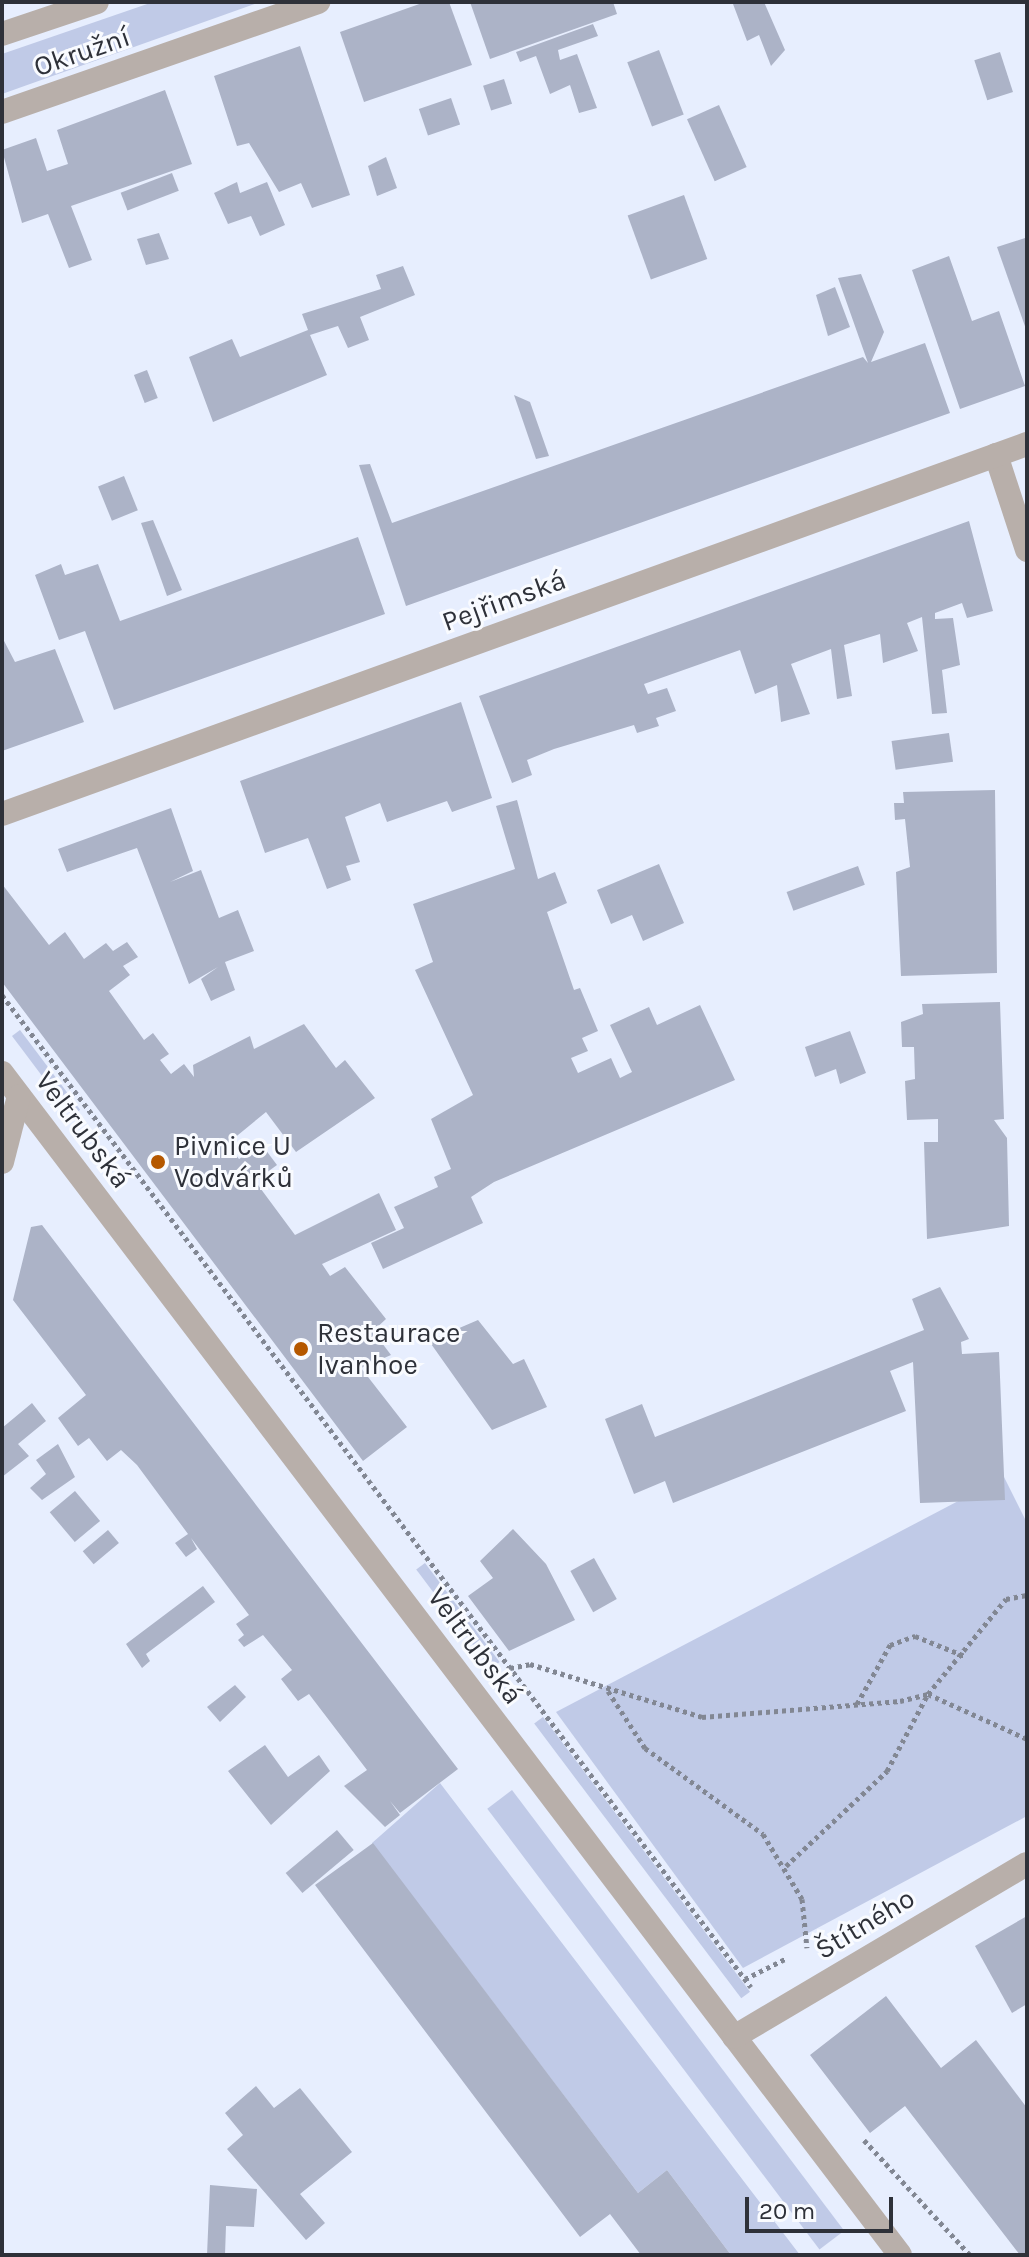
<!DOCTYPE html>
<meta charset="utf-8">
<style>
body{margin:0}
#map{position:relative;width:1029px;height:2257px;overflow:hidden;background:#e7eefe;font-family:Karla,sans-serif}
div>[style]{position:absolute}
.green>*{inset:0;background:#c0cae7;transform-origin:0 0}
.building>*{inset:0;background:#acb3c7;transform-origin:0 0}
.path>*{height:5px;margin-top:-2.5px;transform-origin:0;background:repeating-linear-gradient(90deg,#828793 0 4px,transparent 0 8px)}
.minor>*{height:24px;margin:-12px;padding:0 12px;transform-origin:12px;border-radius:12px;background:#b8afaa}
.dots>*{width:22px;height:22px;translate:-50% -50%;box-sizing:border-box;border:4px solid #f9fbff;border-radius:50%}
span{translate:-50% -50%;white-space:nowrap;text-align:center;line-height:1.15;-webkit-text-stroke:6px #f9fbff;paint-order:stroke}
.street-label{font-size:28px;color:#2e3139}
.poi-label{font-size:28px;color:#2e3139}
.left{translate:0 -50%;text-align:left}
.frame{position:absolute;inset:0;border:4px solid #2e3139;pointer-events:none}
.scale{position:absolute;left:745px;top:2197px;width:148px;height:36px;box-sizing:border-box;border:4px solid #2e3139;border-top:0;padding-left:10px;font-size:24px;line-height:28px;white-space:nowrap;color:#2e3139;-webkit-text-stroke:6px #f9fbff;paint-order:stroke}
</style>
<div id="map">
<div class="green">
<i style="clip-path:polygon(153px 2px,260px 2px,2px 94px,2px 54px)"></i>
<i style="left:20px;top:1030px;width:100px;height:10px;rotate:53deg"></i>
<i style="clip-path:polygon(1004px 1477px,1027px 1523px,1027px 1816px,743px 1968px,556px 1712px)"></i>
<i style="left:425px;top:1563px;width:124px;height:11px;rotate:53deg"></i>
<i style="left:543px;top:1717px;width:344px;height:11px;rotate:53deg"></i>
<i style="clip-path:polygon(440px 1783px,800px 2255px,731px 2255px,667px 2170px,638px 2193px,372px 1843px)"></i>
<i style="left:512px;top:1790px;width:552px;height:31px;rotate:53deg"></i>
</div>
<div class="building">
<i style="clip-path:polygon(425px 2px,449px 2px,472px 65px,364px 102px,340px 32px)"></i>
<i style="clip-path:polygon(470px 2px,613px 2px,617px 14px,490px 59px)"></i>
<i style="clip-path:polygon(764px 2px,785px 50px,771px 66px,759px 35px,747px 41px,733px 4px)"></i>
<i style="clip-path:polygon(593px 24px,598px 36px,558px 50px,560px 60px,577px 54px,597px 108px,579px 113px,570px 85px,550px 94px,536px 56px,520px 62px,516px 52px)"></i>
<i style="clip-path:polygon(300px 46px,350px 195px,312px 208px,301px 183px,279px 192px,249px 143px,237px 146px,214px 76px)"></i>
<i style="left:659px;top:50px;width:69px;height:34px;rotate:69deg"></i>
<i style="left:1000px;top:52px;width:42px;height:27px;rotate:72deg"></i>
<i style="left:504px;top:79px;width:26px;height:22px;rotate:72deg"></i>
<i style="clip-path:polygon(165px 90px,192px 164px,71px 206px,92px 260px,69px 268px,48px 214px,22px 223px,2px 150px,36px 138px,47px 171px,68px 164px,57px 130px)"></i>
<i style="left:451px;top:98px;width:28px;height:34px;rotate:71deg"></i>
<i style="left:719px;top:105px;width:68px;height:35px;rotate:66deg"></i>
<i style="clip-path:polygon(386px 157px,397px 188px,377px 196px,368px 166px)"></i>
<i style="left:172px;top:173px;width:19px;height:55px;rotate:69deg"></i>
<i style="clip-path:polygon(237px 182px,240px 193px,267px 182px,285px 225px,260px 236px,251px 216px,228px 224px,214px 193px)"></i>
<i style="left:684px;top:195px;width:68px;height:60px;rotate:70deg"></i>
<i style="clip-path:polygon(159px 233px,169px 259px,146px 265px,137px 239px)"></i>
<i style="clip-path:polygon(1025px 238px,1027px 244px,1027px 332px,997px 247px)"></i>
<i style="clip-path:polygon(949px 256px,972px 321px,999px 311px,1025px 386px,960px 409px,912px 270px)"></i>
<i style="clip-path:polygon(403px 266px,415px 295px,360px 317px,369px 340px,348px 348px,338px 326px,310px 335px,327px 375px,213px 422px,189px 357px,232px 339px,240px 357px,308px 330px,302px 314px,381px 289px,376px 275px)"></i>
<i style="clip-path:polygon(861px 274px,884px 332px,871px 362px,925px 343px,950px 413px,406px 606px,359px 465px,370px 464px,392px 523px,863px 357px,868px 363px,838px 278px)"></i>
<i style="clip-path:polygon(835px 287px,850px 327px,828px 336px,816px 295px)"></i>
<i style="left:147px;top:370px;width:30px;height:14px;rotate:69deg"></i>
<i style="clip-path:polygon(514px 395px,530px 402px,549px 456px,536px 459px)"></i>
<i style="left:124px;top:476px;width:37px;height:28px;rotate:68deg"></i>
<i style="clip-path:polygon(153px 520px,182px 590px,167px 596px,141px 523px)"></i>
<i style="clip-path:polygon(969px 521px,993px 611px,967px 618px,962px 603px,935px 613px,935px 619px,953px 618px,960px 665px,942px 670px,947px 713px,932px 714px,922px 617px,907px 623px,918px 651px,883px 663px,880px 634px,844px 645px,852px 696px,837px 699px,831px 649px,791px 664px,810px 714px,781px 722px,777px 685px,755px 694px,740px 650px,644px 684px,648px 694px,667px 688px,676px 711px,656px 718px,659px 726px,637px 733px,634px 725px,554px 749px,527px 760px,532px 775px,512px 783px,479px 696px)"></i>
<i style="clip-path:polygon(358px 537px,385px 614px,114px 710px,85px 631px,59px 640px,35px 575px,61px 564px,65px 575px,98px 564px,120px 621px)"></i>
<i style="clip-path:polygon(2px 637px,15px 662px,55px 649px,84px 722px,2px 751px)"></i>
<i style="clip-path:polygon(461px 702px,492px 798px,452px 812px,447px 801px,387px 822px,380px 803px,345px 817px,360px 862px,346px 866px,351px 880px,327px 889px,308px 838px,265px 853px,240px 781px)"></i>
<i style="left:949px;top:733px;width:29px;height:58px;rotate:82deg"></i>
<i style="clip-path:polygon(995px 790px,997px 973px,901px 976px,896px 872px,910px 867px,905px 819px,895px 820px,894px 803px,904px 803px,903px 792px)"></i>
<i style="clip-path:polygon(517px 800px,538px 879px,555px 872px,567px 903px,547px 912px,574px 990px,580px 988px,598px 1031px,582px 1038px,588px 1051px,571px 1058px,578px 1073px,611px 1058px,620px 1078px,632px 1072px,610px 1025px,649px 1007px,657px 1025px,700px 1005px,735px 1080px,494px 1182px,471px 1197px,483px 1223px,383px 1269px,371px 1243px,404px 1228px,394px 1207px,438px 1187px,434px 1177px,451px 1169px,431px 1119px,473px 1095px,415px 970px,433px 962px,413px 904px,515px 869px,496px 806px)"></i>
<i style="clip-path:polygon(171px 808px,193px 871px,170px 882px,201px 870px,219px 918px,238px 910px,254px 951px,225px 962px,235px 990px,211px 1001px,201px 979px,218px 967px,189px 984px,137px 848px,67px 872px,58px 849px)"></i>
<i style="clip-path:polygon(659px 864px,684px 923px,643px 941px,632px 915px,611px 924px,597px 890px)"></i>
<i style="left:858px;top:866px;width:20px;height:76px;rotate:70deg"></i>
<i style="clip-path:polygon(2px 884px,49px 945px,65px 932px,84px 959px,106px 943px,113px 951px,127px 942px,138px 957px,123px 966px,130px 975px,109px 991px,144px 1040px,153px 1033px,169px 1054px,160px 1060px,171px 1074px,184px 1064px,194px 1077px,193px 1065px,250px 1036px,254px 1049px,304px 1024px,336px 1068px,345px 1060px,375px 1098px,296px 1152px,266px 1112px,227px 1144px,239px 1159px,262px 1145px,277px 1165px,255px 1181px,295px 1235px,379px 1193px,396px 1230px,322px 1264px,330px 1276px,345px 1267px,386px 1319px,373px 1331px,391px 1355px,361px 1368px,407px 1427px,363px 1461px,2px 982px)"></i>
<i style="clip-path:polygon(1000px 1002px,1004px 1119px,994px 1120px,1007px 1138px,1009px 1226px,927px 1239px,924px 1142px,938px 1142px,938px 1119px,907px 1120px,905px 1081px,915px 1079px,914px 1047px,902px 1047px,901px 1022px,923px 1014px,922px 1004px)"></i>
<i style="clip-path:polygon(850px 1031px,866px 1073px,840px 1084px,836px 1069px,815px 1077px,805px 1047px)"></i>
<i style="clip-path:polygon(42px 1225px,458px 1769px,400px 1813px,390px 1801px,400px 1815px,385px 1827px,344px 1786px,367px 1770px,309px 1694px,298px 1701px,281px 1679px,292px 1670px,263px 1635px,244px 1647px,238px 1640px,244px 1635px,236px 1624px,249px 1615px,191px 1538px,197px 1549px,186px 1557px,175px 1543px,188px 1534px,137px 1465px,121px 1450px,107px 1461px,89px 1438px,78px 1446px,58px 1418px,86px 1395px,13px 1300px,31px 1227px)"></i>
<i style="clip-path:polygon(940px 1287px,969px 1339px,961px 1342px,962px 1354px,999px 1352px,1005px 1500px,920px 1503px,913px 1362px,890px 1371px,906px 1411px,673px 1503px,665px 1481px,634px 1494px,605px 1419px,642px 1404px,655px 1437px,924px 1330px,912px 1299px)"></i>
<i style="clip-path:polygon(478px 1320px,513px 1364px,524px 1359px,547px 1407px,492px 1430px,429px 1341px)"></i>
<i style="clip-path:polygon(32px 1403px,46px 1421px,18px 1444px,29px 1456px,2px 1477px,2px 1428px)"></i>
<i style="clip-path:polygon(58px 1444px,75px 1477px,42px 1500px,30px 1488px,46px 1474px,36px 1460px)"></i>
<i style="left:75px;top:1491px;width:39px;height:33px;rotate:50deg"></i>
<i style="clip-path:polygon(513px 1529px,546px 1564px,575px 1620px,509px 1651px,468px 1596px,493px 1578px,480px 1561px)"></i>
<i style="left:108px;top:1530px;width:17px;height:33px;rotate:50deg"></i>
<i style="left:594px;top:1558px;width:47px;height:27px;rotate:61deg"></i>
<i style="clip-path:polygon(203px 1586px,215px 1602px,146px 1654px,150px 1661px,142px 1668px,126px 1644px)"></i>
<i style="clip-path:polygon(235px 1685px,246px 1697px,220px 1722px,207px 1707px)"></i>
<i style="clip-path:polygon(265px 1745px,288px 1777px,319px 1755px,330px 1771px,271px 1825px,228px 1771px)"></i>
<i style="left:337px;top:1830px;width:26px;height:67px;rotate:50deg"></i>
<i style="clip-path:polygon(373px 1843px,638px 2193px,667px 2170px,731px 2255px,641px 2255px,610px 2214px,580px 2237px,315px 1885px)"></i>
<i style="clip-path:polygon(1027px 1916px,1027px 2004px,1012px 2013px,975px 1946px)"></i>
<i style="clip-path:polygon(886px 1996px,941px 2068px,976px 2040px,1027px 2108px,1027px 2255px,1020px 2255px,905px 2106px,870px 2133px,810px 2055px)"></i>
<i style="clip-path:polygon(256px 2086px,274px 2108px,300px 2088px,352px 2152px,300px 2194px,325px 2223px,306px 2240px,227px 2149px,243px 2135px,225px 2113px)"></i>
<i style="clip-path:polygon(210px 2185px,257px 2189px,254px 2227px,226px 2226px,225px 2255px,207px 2255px)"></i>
</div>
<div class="path">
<i style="left:2px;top:995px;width:1243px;rotate:52.95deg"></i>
<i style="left:510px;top:1668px;width:20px;rotate:-11deg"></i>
<i style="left:530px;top:1664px;width:180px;rotate:17.1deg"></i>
<i style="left:702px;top:1717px;width:199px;rotate:-4.6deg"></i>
<i style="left:900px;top:1701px;width:29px;rotate:-14deg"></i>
<i style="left:928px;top:1694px;width:123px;rotate:-50.6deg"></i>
<i style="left:1006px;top:1599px;width:21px;rotate:-11deg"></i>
<i style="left:608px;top:1691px;width:68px;rotate:57deg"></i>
<i style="left:645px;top:1748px;width:146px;rotate:36.1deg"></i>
<i style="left:763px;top:1834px;width:76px;rotate:59deg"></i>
<i style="left:802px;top:1899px;width:49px;rotate:84.2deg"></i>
<i style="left:857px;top:1704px;width:68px;rotate:-60.8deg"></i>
<i style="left:890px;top:1645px;width:27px;rotate:-20deg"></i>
<i style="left:915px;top:1636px;width:54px;rotate:21.8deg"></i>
<i style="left:786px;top:1866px;width:139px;rotate:-43.2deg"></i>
<i style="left:887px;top:1771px;width:87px;rotate:-62deg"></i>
<i style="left:928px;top:1694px;width:109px;rotate:24.4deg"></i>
<i style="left:745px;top:1979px;width:47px;rotate:-26.6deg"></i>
<i style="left:864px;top:2140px;width:156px;rotate:47.3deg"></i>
</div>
<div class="minor">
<i style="left:2px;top:34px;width:100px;rotate:-18.6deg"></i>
<i style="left:2px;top:112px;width:335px;rotate:-19.2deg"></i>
<i style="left:996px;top:455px;width:100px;rotate:71.9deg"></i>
<i style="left:2px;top:814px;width:1090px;rotate:-19.85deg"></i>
<i style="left:2px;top:1073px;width:1484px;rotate:52.77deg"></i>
<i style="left:2px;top:1162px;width:68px;rotate:-75.6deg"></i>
<i style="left:734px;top:2037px;width:340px;rotate:-30.6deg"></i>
</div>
<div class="dots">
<i style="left:158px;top:1162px;background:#b55800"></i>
<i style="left:301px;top:1349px;background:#b55800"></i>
</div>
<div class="street-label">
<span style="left:82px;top:52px;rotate:-19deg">Okružní</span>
<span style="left:504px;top:601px;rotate:-20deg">Pejřimská</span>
<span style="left:83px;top:1130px;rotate:53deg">Veltrubská</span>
<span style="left:475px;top:1646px;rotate:53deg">Veltrubská</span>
<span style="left:865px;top:1924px;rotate:-31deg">Štítného</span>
</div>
<div class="poi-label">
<span class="left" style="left:174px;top:1162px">Pivnice U<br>Vodvárků</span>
<span class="left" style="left:317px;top:1349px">Restaurace<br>Ivanhoe</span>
</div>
<div class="frame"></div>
<div class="scale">20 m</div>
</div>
